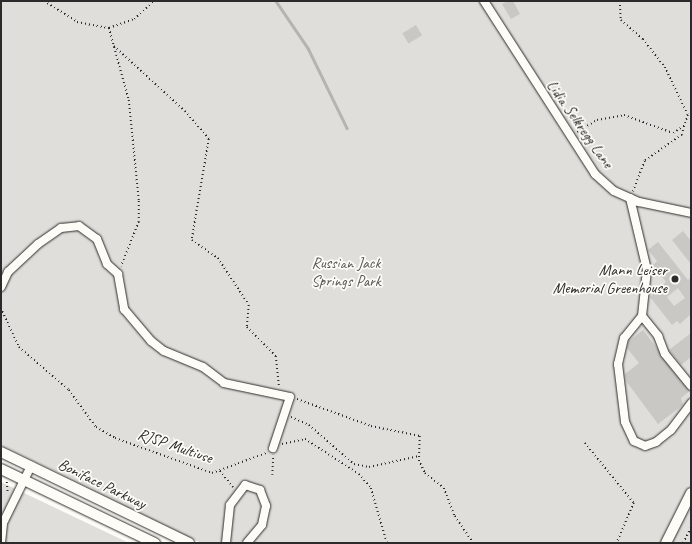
<!DOCTYPE html>
<style>
body{margin:0}
#map{position:relative;width:692px;height:544px;overflow:hidden;background:#fdfcf7;font-family:Caveat,sans-serif}
div>[style]{position:absolute}
.green>*{inset:0;background:#dfdeda}
.stream>*{height:2.5px;margin:-1.25px;padding:0 1.25px;transform-origin:1.25px;border-radius:1.25px;background:#b5b4b1}
.building>*{inset:0;background:#c9c8c4;transform-origin:0 0}
.path>*{height:1.5px;margin-top:-0.75px;transform-origin:0;background:repeating-linear-gradient(90deg,#2b2b2b 0 1px,transparent 0 4px)}
.roads{filter:drop-shadow(0 0 1px #2b2b2b) drop-shadow(0 0 1px #2b2b2b)}
.minor>*{height:8px;margin:-4px;padding:0 4px;transform-origin:4px;border-radius:4px;background:#fdfcf7}
.major>*{height:10px;margin:-5px;padding:0 5px;transform-origin:5px;border-radius:5px;background:#fdfcf7}
.dots>*{width:11px;height:11px;translate:-50% -50%;box-sizing:border-box;border:2px solid #fdfcf7;border-radius:50%}
span{translate:-50% -50%;white-space:nowrap;text-align:center;line-height:1.15;-webkit-text-stroke:3.5px #fdfcf7;paint-order:stroke}
.street-label{font-size:16px;color:#2b2b2b}
.park-label{font-size:16px;color:#585857}
.poi-label{font-size:16px;color:#2b2b2b}
.right{translate:-100% -50%;text-align:right}
.frame{position:absolute;inset:0;border:2px solid #2b2b2b;pointer-events:none}
</style>
<div id="map">
<div class="green">
<i style="clip-path:polygon(1px 1px,691px 1px,691px 543px,201px 543px,1px 445px)"></i>
<i style="clip-path:polygon(1px 482px,129px 543px,1px 543px)"></i>
</div>
<div class="stream">
<i style="left:276px;top:1px;width:57px;rotate:55.8deg"></i>
<i style="left:308px;top:48px;width:89px;rotate:64deg"></i>
</div>
<div class="building">
<i style="clip-path:polygon(508px 1px,513px 1px,520px 14px,511px 19px,502px 4px)"></i>
<i style="left:416px;top:25px;width:12px;height:16px;rotate:59deg"></i>
<i style="clip-path:polygon(683px 231px,691px 241px,691px 264px,672px 240px)"></i>
<i style="clip-path:polygon(evenodd,658px 242px,688px 280px,691px 277px,691px 314px,680px 324px,677px 321px,672px 325px,650px 297px,666px 282px,653px 265px,657px 261px,648px 250px,658px 242px,678px 288px,685px 298px,674px 306px,667px 297px,678px 288px)"></i>
<i style="clip-path:polygon(643px 330px,690px 391px,681px 398px,683px 405px,658px 424px,626px 381px,625px 374px,639px 363px,627px 348px,629px 341px)"></i>
<i style="clip-path:polygon(691px 333px,691px 357px,681px 365px,669px 350px)"></i>
</div>
<div class="path">
<i style="left:44px;top:1px;width:39px;rotate:32deg"></i>
<i style="left:77px;top:22px;width:33px;rotate:11deg"></i>
<i style="left:109px;top:28px;width:27px;rotate:-20deg"></i>
<i style="left:134px;top:19px;width:27px;rotate:-42deg"></i>
<i style="left:620px;top:1px;width:19px;rotate:87deg"></i>
<i style="left:621px;top:20px;width:29px;rotate:41deg"></i>
<i style="left:643px;top:39px;width:36px;rotate:52deg"></i>
<i style="left:665px;top:67px;width:53px;rotate:64.4deg"></i>
<i style="left:688px;top:115px;width:21px;rotate:107deg"></i>
<i style="left:682px;top:135px;width:45px;rotate:144.9deg"></i>
<i style="left:645px;top:161px;width:33px;rotate:111deg"></i>
<i style="left:109px;top:28px;width:75px;rotate:74.5deg"></i>
<i style="left:129px;top:100px;width:101px;rotate:84.3deg"></i>
<i style="left:139px;top:201px;width:21px;rotate:90deg"></i>
<i style="left:139px;top:222px;width:48px;rotate:111.8deg"></i>
<i style="left:114px;top:46px;width:96px;rotate:42.5deg"></i>
<i style="left:185px;top:111px;width:37px;rotate:49deg"></i>
<i style="left:209px;top:139px;width:102px;rotate:99.6deg"></i>
<i style="left:192px;top:240px;width:32px;rotate:35deg"></i>
<i style="left:218px;top:258px;width:56px;rotate:56.6deg"></i>
<i style="left:249px;top:305px;width:22px;rotate:95deg"></i>
<i style="left:247px;top:327px;width:41px;rotate:45deg"></i>
<i style="left:276px;top:356px;width:30px;rotate:84deg"></i>
<i style="left:577px;top:132px;width:23px;rotate:-31deg"></i>
<i style="left:597px;top:120px;width:27px;rotate:-10deg"></i>
<i style="left:624px;top:115px;width:52px;rotate:20.2deg"></i>
<i style="left:673px;top:133px;width:14px;rotate:-34deg"></i>
<i style="left:1px;top:308px;width:43px;rotate:65.2deg"></i>
<i style="left:19px;top:347px;width:66px;rotate:40.7deg"></i>
<i style="left:69px;top:390px;width:46px;rotate:53.9deg"></i>
<i style="left:96px;top:427px;width:22px;rotate:30deg"></i>
<i style="left:115px;top:438px;width:103px;rotate:19.8deg"></i>
<i style="left:212px;top:473px;width:58px;rotate:-20.3deg"></i>
<i style="left:297px;top:399px;width:79px;rotate:20deg"></i>
<i style="left:371px;top:426px;width:50px;rotate:11.5deg"></i>
<i style="left:420px;top:436px;width:24px;rotate:92deg"></i>
<i style="left:419px;top:460px;width:14px;rotate:65deg"></i>
<i style="left:425px;top:473px;width:24px;rotate:38deg"></i>
<i style="left:444px;top:488px;width:30px;rotate:69deg"></i>
<i style="left:455px;top:516px;width:32px;rotate:56deg"></i>
<i style="left:291px;top:417px;width:20px;rotate:24deg"></i>
<i style="left:309px;top:425px;width:60px;rotate:40.9deg"></i>
<i style="left:354px;top:464px;width:15px;rotate:11deg"></i>
<i style="left:369px;top:467px;width:51px;rotate:-12.4deg"></i>
<i style="left:585px;top:443px;width:77px;rotate:50.8deg"></i>
<i style="left:634px;top:503px;width:43px;rotate:113deg"></i>
<i style="left:282px;top:444px;width:24px;rotate:-12deg"></i>
<i style="left:305px;top:439px;width:64px;rotate:32.9deg"></i>
<i style="left:359px;top:474px;width:18px;rotate:49deg"></i>
<i style="left:371px;top:488px;width:57px;rotate:73.8deg"></i>
<i style="left:220px;top:471px;width:21px;rotate:51deg"></i>
<i style="left:272px;top:475px;width:20px;rotate:-87deg"></i>
<i style="left:7px;top:482px;width:11px;rotate:85deg"></i>
<i style="left:683px;top:543px;width:18px;rotate:-63deg"></i>
</div>
<div class="roads">
<div class="minor">
<i style="left:484px;top:1px;width:206px;rotate:57.3deg"></i>
<i style="left:595px;top:174px;width:25px;rotate:42deg"></i>
<i style="left:614px;top:191px;width:27px;rotate:24deg"></i>
<i style="left:639px;top:202px;width:53px;rotate:11.9deg"></i>
<i style="left:630px;top:198px;width:74px;rotate:76.7deg"></i>
<i style="left:647px;top:270px;width:46px;rotate:96.2deg"></i>
<i style="left:642px;top:316px;width:28px;rotate:129deg"></i>
<i style="left:624px;top:338px;width:27px;rotate:103deg"></i>
<i style="left:618px;top:364px;width:58px;rotate:83.1deg"></i>
<i style="left:625px;top:422px;width:21px;rotate:65deg"></i>
<i style="left:634px;top:441px;width:12px;rotate:24deg"></i>
<i style="left:645px;top:446px;width:12px;rotate:-20deg"></i>
<i style="left:656px;top:442px;width:19px;rotate:-39deg"></i>
<i style="left:671px;top:430px;width:34px;rotate:-53deg"></i>
<i style="left:1px;top:287px;width:17px;rotate:-65deg"></i>
<i style="left:8px;top:272px;width:41px;rotate:-43deg"></i>
<i style="left:38px;top:244px;width:28px;rotate:-35deg"></i>
<i style="left:61px;top:228px;width:18px;rotate:-6deg"></i>
<i style="left:79px;top:226px;width:22px;rotate:36deg"></i>
<i style="left:97px;top:239px;width:27px;rotate:68deg"></i>
<i style="left:107px;top:264px;width:15px;rotate:42deg"></i>
<i style="left:118px;top:274px;width:36px;rotate:80deg"></i>
<i style="left:124px;top:309px;width:42px;rotate:49.8deg"></i>
<i style="left:151px;top:341px;width:16px;rotate:38deg"></i>
<i style="left:164px;top:351px;width:42px;rotate:22.3deg"></i>
<i style="left:203px;top:367px;width:26px;rotate:37deg"></i>
<i style="left:224px;top:383px;width:67px;rotate:12deg"></i>
<i style="left:290px;top:397px;width:54px;rotate:108.4deg"></i>
<i style="left:642px;top:316px;width:26px;rotate:51deg"></i>
<i style="left:658px;top:336px;width:19px;rotate:69deg"></i>
<i style="left:665px;top:354px;width:41px;rotate:50.9deg"></i>
<i style="left:1px;top:543px;width:20px;rotate:-84deg"></i>
<i style="left:3px;top:523px;width:64px;rotate:-63.8deg"></i>
<i style="left:226px;top:543px;width:38px;rotate:-84deg"></i>
<i style="left:230px;top:505px;width:25px;rotate:-53deg"></i>
<i style="left:245px;top:485px;width:16px;rotate:18deg"></i>
<i style="left:260px;top:490px;width:17px;rotate:69deg"></i>
<i style="left:266px;top:506px;width:19px;rotate:102deg"></i>
<i style="left:262px;top:525px;width:23px;rotate:130deg"></i>
</div>
<div class="major">
<i style="left:1px;top:452px;width:209px;rotate:25.8deg"></i>
<i style="left:1px;top:469px;width:171px;rotate:25.7deg"></i>
<i style="left:666px;top:543px;width:56px;rotate:-63.4deg"></i>
</div>
</div>
<div class="dots">
<i style="left:675px;top:279px;background:#2b2b2b"></i>
</div>
<div class="street-label">
<span style="left:580px;top:124px;rotate:55deg">Lidia Selkregg Lane</span>
<span style="left:175px;top:446px;rotate:19deg">RJSP Multiuse</span>
<span style="left:102px;top:484px;rotate:26deg">Boniface Parkway</span>
</div>
<div class="park-label">
<span style="left:346px;top:272px">Russian Jack<br>Springs Park</span>
</div>
<div class="poi-label">
<span class="right" style="left:667px;top:279px">Mann Leiser<br>Memorial Greenhouse</span>
</div>
<div class="frame"></div>
</div>
